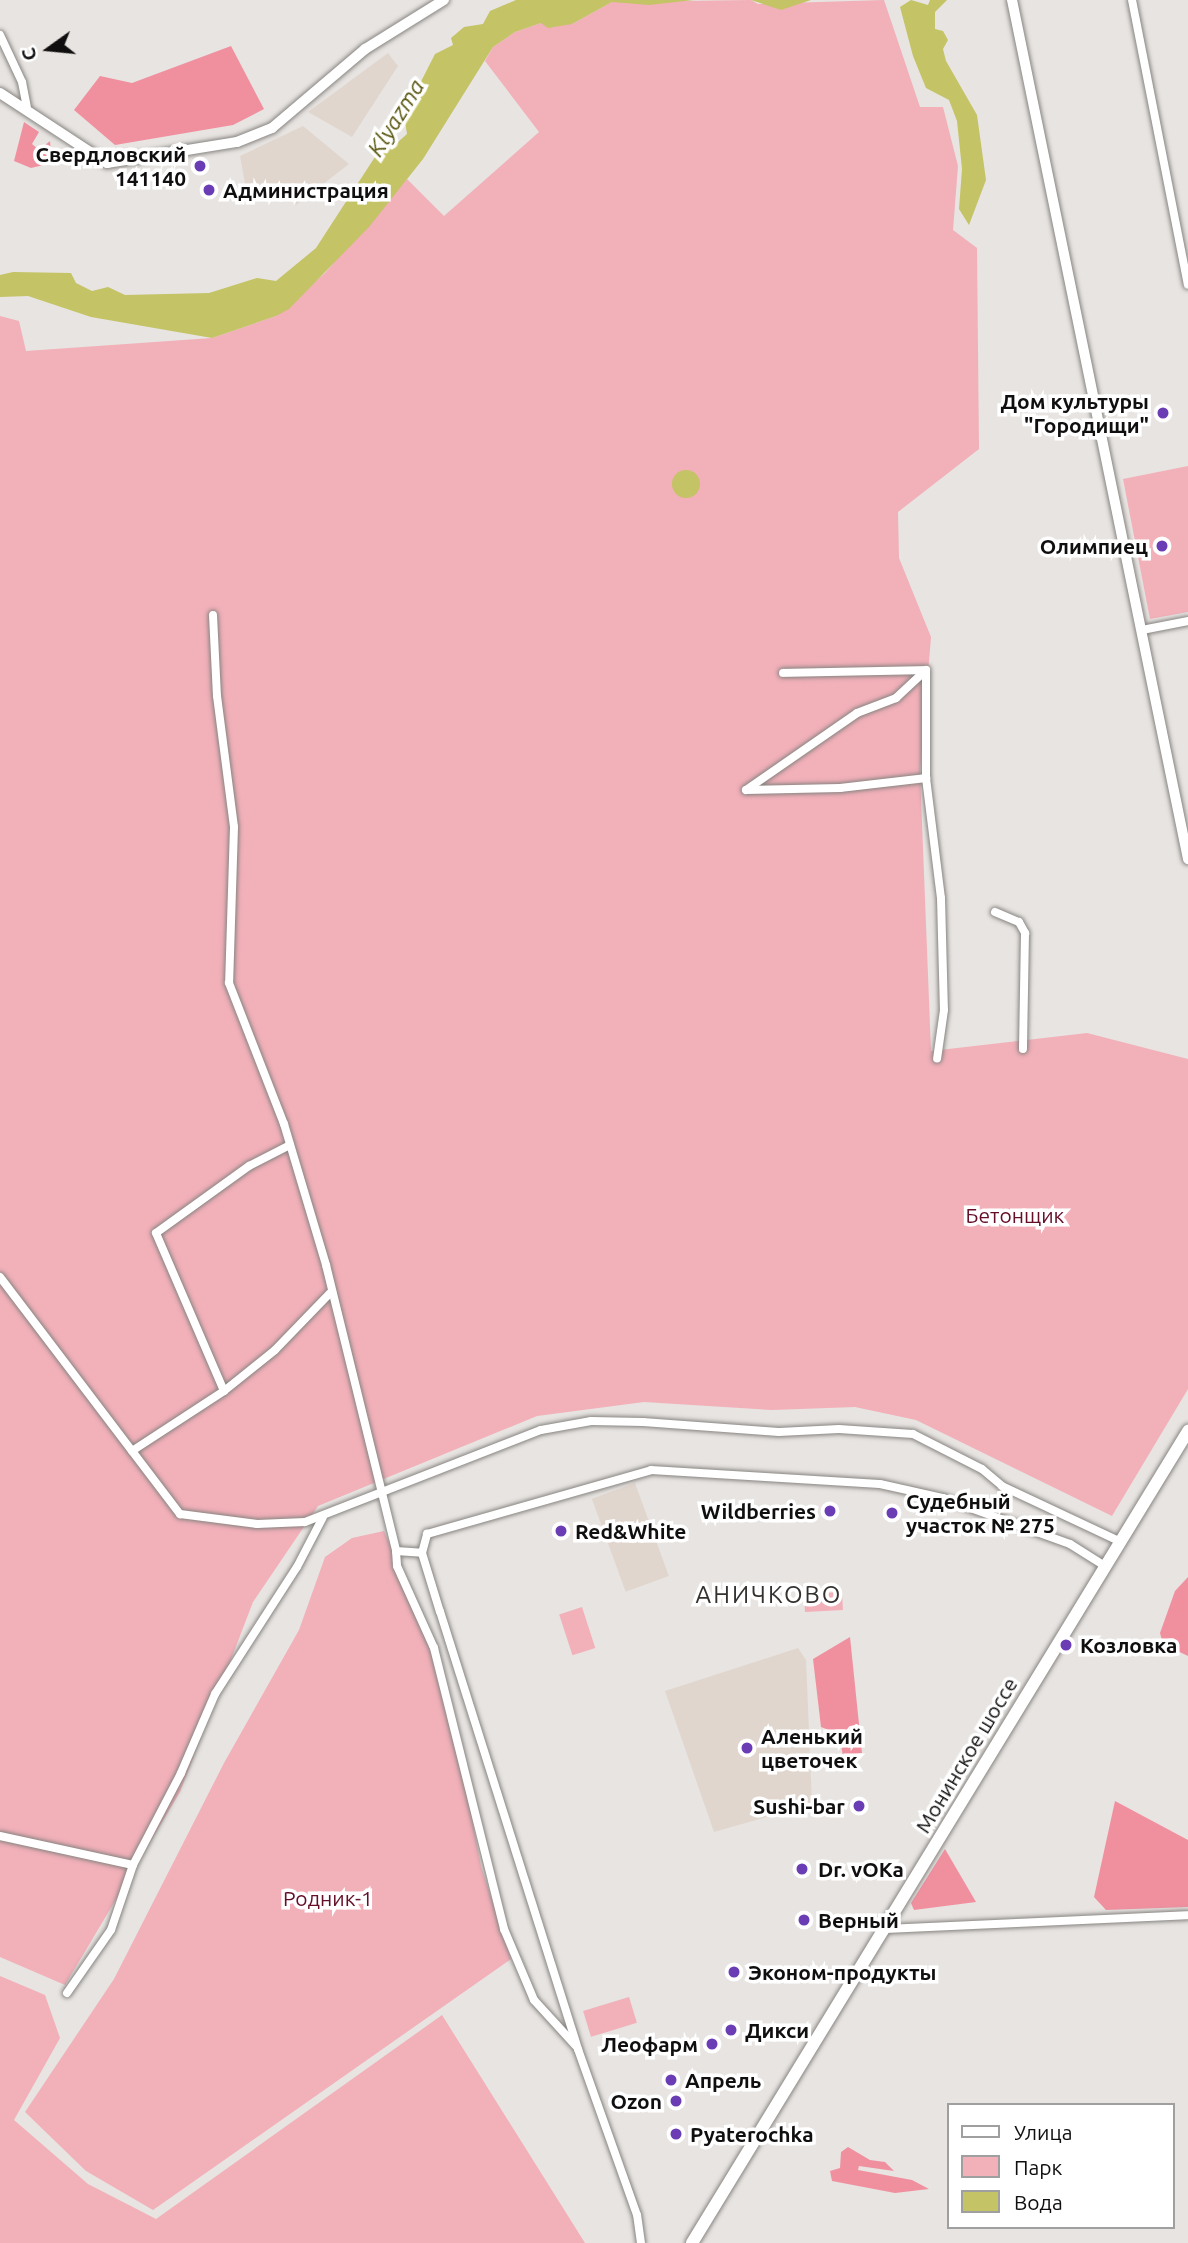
<!DOCTYPE html>
<meta charset="utf-8">
<style>
body{margin:0}
#map{position:relative;width:1188px;height:2243px;overflow:hidden;background:#e7e4e1;font-family:Ubuntu,sans-serif}
div>[style]{position:absolute}
.built>*{inset:0;background:#e0d6ce;transform-origin:0 0}
.green>*{inset:0;background:#f2b0b9;transform-origin:0 0}
.forest>*{inset:0;background:#f0909f}
.water>*{inset:0;background:#c4c365}
.round{border-radius:50%}
.roads{filter:drop-shadow(0 0 2px #878481) drop-shadow(0 0 2px #878481)}
.minor>*{height:8px;margin:-4px;padding:0 4px;transform-origin:4px;border-radius:4px;background:#fff}
.tertiary>*{height:10px;margin:-5px;padding:0 5px;transform-origin:5px;border-radius:5px;background:#fff}
.secondary>*{height:12px;margin:-6px;padding:0 6px;transform-origin:6px;border-radius:6px;background:#fff}
.dots>*{width:19px;height:19px;translate:-50% -50%;box-sizing:border-box;border:4px solid #fff;border-radius:50%}
span{translate:-50% -50%;white-space:nowrap;text-align:center;line-height:1.15;-webkit-text-stroke:7px #fff;paint-order:stroke}
.poi-label{font-size:21px;color:#100e0e;font-weight:700}
.right{translate:-100% -50%;text-align:right}
.left{translate:0 -50%;text-align:left}
.park-label{font-size:21px;color:#640e27}
.street-label{font-size:21px;color:#100e0e}
.water-label{font-size:23px;color:#58560e;font-style:italic}
.quarter-label{font-size:24px;color:#34312f;letter-spacing:2px}
.legend{position:absolute;left:947px;top:2103px;width:228px;height:126px;box-sizing:border-box;background:#fff;border:2px solid #9f9f9f;margin:0;padding:9px 12px;list-style:none;font-size:21px;color:#100e0e}
.legend li{display:flex;align-items:center;gap:14px;height:35px}
.legend b{width:35px;border:2px solid #9f9f9f}
.north{position:absolute;left:14px;top:14px;width:70px;height:70px;-webkit-text-stroke:5px #fff;paint-order:stroke;rotate:255deg;font-size:19px;font-weight:700;line-height:28px;text-align:center;color:#100e0e}
.north::after{content:'';display:block;margin:auto;width:24px;height:32px;background:#100e0e;clip-path:polygon(50% 0,100% 100%,50% 72%,0 100%)}
</style>
<div id="map">
<div class="built">
<i style="clip-path:polygon(388px 53px,398px 66px,352px 137px,308px 112px)"></i>
<i style="clip-path:polygon(303px 126px,349px 164px,296px 205px,293px 192px,248px 200px,240px 156px)"></i>
<i style="left:635px;top:1483px;width:99px;height:46px;rotate:70deg"></i>
<i style="clip-path:polygon(798px 1648px,806px 1660px,812px 1804px,714px 1832px,665px 1691px)"></i>
</div>
<div class="green">
<i style="clip-path:polygon(751px 0,758px 4px,884px 0,920px 107px,943px 107px,958px 166px,953px 230px,977px 248px,979px 449px,898px 512px,899px 558px,931px 637px,920px 772px,931px 1051px,1087px 1033px,1188px 1059px,1188px 1389px,1112px 1516px,916px 1420px,855px 1407px,772px 1410px,644px 1402px,537px 1416px,318px 1506px,253px 1602px,180px 1792px,65px 1985px,0 1957px,0 316px,19px 321px,26px 351px,212px 338px,276px 316px,325px 273px,407px 179px,444px 216px,539px 132px,485px 61px,493px 47px,515px 32px,541px 23px,572px 24px,612px 2px)"></i>
<i style="clip-path:polygon(1188px 466px,1188px 612px,1150px 619px,1123px 479px)"></i>
<i style="clip-path:polygon(384px 1531px,444px 1670px,481px 1866px,511px 1959px,153px 2210px,86px 2171px,25px 2112px,114px 1979px,224px 1763px,299px 1630px,325px 1557px,352px 1538px)"></i>
<i style="left:842px;top:1592px;width:18px;height:38px;rotate:87deg"></i>
<i style="left:582px;top:1607px;width:43px;height:24px;rotate:72deg"></i>
<i style="clip-path:polygon(0 1976px,45px 1995px,60px 2038px,14px 2120px,88px 2184px,156px 2219px,442px 2015px,585px 2243px,0 2243px)"></i>
<i style="left:629px;top:1997px;width:27px;height:48px;rotate:73deg"></i>
</div>
<div class="forest">
<i style="clip-path:polygon(231px 46px,264px 109px,233px 125px,115px 145px,74px 110px,100px 76px,132px 83px)"></i>
<i style="clip-path:polygon(24px 122px,39px 132px,32px 144px,39px 150px,50px 141px,52px 163px,31px 168px,14px 161px)"></i>
<i style="clip-path:polygon(1188px 1577px,1188px 1656px,1163px 1644px,1160px 1633px,1175px 1591px)"></i>
<i style="clip-path:polygon(850px 1637px,862px 1753px,843px 1756px,839px 1734px,821px 1727px,813px 1659px)"></i>
<i style="clip-path:polygon(1115px 1801px,1188px 1840px,1188px 1907px,1106px 1910px,1094px 1897px)"></i>
<i style="clip-path:polygon(945px 1849px,976px 1902px,914px 1910px,911px 1903px)"></i>
<i style="clip-path:polygon(848px 2147px,870px 2160px,885px 2162px,894px 2171px,859px 2166px,858px 2170px,912px 2180px,929px 2189px,895px 2193px,832px 2181px,830px 2171px,840px 2168px,841px 2152px)"></i>
</div>
<div class="water">
<i style="clip-path:polygon(516px 0,694px 0,649px 5px,612px 2px,572px 24px,548px 28px,541px 23px,515px 32px,493px 47px,423px 159px,369px 227px,289px 309px,276px 316px,212px 338px,91px 317px,28px 296px,0 297px,0 275px,13px 272px,71px 273px,76px 283px,92px 291px,108px 287px,125px 295px,209px 293px,257px 278px,276px 281px,316px 248px,384px 143px,398px 142px,407px 134px,404px 115px,435px 54px,453px 45px,451px 38px,464px 27px,483px 24px,490px 11px)"></i>
<i style="clip-path:polygon(751px 0,811px 0,781px 10px)"></i>
<i style="clip-path:polygon(911px 0,928px 5px,930px 0,947px 0,935px 12px,935px 29px,943px 31px,948px 40px,943px 49px,946px 61px,977px 115px,986px 180px,969px 225px,959px 209px,962px 169px,957px 121px,949px 100px,926px 88px,913px 56px,900px 7px)"></i>
<i class="round" style="left:672px;top:470px;width:28px;height:28px"></i>
</div>
<div class="roads">
<div class="minor">
<i style="left:1132px;top:0;width:290px;rotate:78.9deg"></i>
<i style="left:0;top:35px;width:52px;rotate:64.9deg"></i>
<i style="left:22px;top:82px;width:25px;rotate:79deg"></i>
<i style="left:213px;top:615px;width:81px;rotate:87.2deg"></i>
<i style="left:217px;top:696px;width:132px;rotate:82.6deg"></i>
<i style="left:234px;top:827px;width:156px;rotate:91.8deg"></i>
<i style="left:229px;top:983px;width:151px;rotate:68.7deg"></i>
<i style="left:284px;top:1124px;width:147px;rotate:73.4deg"></i>
<i style="left:326px;top:1265px;width:294px;rotate:76.2deg"></i>
<i style="left:396px;top:1551px;width:26px;rotate:4deg"></i>
<i style="left:1142px;top:630px;width:47px;rotate:-11.1deg"></i>
<i style="left:783px;top:673px;width:143px;rotate:-1.2deg"></i>
<i style="left:926px;top:778px;width:108px;rotate:-90deg"></i>
<i style="left:746px;top:790px;width:94px;rotate:-1.2deg"></i>
<i style="left:840px;top:788px;width:87px;rotate:-6.6deg"></i>
<i style="left:926px;top:778px;width:121px;rotate:82.9deg"></i>
<i style="left:941px;top:898px;width:112px;rotate:88.5deg"></i>
<i style="left:944px;top:1010px;width:49px;rotate:98.1deg"></i>
<i style="left:746px;top:790px;width:135px;rotate:-34.7deg"></i>
<i style="left:857px;top:713px;width:42px;rotate:-21deg"></i>
<i style="left:896px;top:698px;width:41px;rotate:-43deg"></i>
<i style="left:995px;top:912px;width:26px;rotate:23deg"></i>
<i style="left:1019px;top:922px;width:13px;rotate:61deg"></i>
<i style="left:1025px;top:933px;width:116px;rotate:91deg"></i>
<i style="left:0;top:1277px;width:298px;rotate:52.8deg"></i>
<i style="left:180px;top:1514px;width:78px;rotate:7.4deg"></i>
<i style="left:257px;top:1524px;width:48px;rotate:-2.4deg"></i>
<i style="left:305px;top:1522px;width:253px;rotate:-21.3deg"></i>
<i style="left:541px;top:1430px;width:51px;rotate:-10.2deg"></i>
<i style="left:591px;top:1421px;width:52px;rotate:1.1deg"></i>
<i style="left:643px;top:1422px;width:136px;rotate:4.2deg"></i>
<i style="left:779px;top:1432px;width:60px;rotate:-2.9deg"></i>
<i style="left:839px;top:1429px;width:74px;rotate:3.9deg"></i>
<i style="left:913px;top:1434px;width:77px;rotate:26.9deg"></i>
<i style="left:982px;top:1469px;width:26px;rotate:40deg"></i>
<i style="left:1002px;top:1486px;width:129px;rotate:25.2deg"></i>
<i style="left:224px;top:1391px;width:172px;rotate:-113.3deg"></i>
<i style="left:156px;top:1233px;width:115px;rotate:-35.8deg"></i>
<i style="left:249px;top:1166px;width:46px;rotate:-27.1deg"></i>
<i style="left:132px;top:1451px;width:110px;rotate:-33.1deg"></i>
<i style="left:224px;top:1391px;width:65px;rotate:-38.8deg"></i>
<i style="left:275px;top:1350px;width:79px;rotate:-46deg"></i>
<i style="left:396px;top:1551px;width:15px;rotate:86deg"></i>
<i style="left:397px;top:1566px;width:90px;rotate:65.7deg"></i>
<i style="left:434px;top:1648px;width:290px;rotate:76deg"></i>
<i style="left:504px;top:1929px;width:77px;rotate:67.1deg"></i>
<i style="left:534px;top:2000px;width:62px;rotate:47.6deg"></i>
<i style="left:0;top:1836px;width:136px;rotate:12.3deg"></i>
<i style="left:133px;top:1865px;width:104px;rotate:-62.4deg"></i>
<i style="left:181px;top:1773px;width:86px;rotate:-66.7deg"></i>
<i style="left:215px;top:1694px;width:151px;rotate:-57.2deg"></i>
<i style="left:297px;top:1567px;width:56px;rotate:-62.5deg"></i>
<i style="left:884px;top:1929px;width:304px;rotate:-2.6deg"></i>
<i style="left:67px;top:1993px;width:77px;rotate:-55.1deg"></i>
<i style="left:111px;top:1930px;width:69px;rotate:-71.3deg"></i>
<i style="left:641px;top:2243px;width:28px;rotate:-98deg"></i>
<i style="left:637px;top:2215px;width:176px;rotate:-109.6deg"></i>
<i style="left:578px;top:2049px;width:458px;rotate:-107.5deg"></i>
<i style="left:440px;top:1612px;width:62px;rotate:-107deg"></i>
<i style="left:422px;top:1553px;width:20px;rotate:-75deg"></i>
<i style="left:427px;top:1534px;width:233px;rotate:-15.9deg"></i>
<i style="left:651px;top:1470px;width:229px;rotate:3.5deg"></i>
<i style="left:880px;top:1484px;width:65px;rotate:12.5deg"></i>
<i style="left:943px;top:1498px;width:135px;rotate:19.9deg"></i>
<i style="left:1070px;top:1544px;width:41px;rotate:32.2deg"></i>
</div>
<div class="tertiary">
<i style="left:1012px;top:0;width:877px;rotate:78.42deg"></i>
<i style="left:0;top:93px;width:128px;rotate:33.2deg"></i>
<i style="left:107px;top:163px;width:132px;rotate:-9.2deg"></i>
<i style="left:237px;top:142px;width:38px;rotate:-22deg"></i>
<i style="left:272px;top:128px;width:122px;rotate:-40.3deg"></i>
<i style="left:365px;top:49px;width:93px;rotate:-31.8deg"></i>
</div>
<div class="secondary">
<i style="left:692px;top:2243px;width:952px;rotate:-58.58deg"></i>
</div>
</div>
<div class="dots">
<i style="left:200px;top:166px;background:#6a3db5"></i>
<i style="left:209px;top:190px;background:#6a3db5"></i>
<i style="left:1163px;top:413px;background:#6a3db5"></i>
<i style="left:1162px;top:546px;background:#6a3db5"></i>
<i style="left:830px;top:1511px;background:#6a3db5"></i>
<i style="left:892px;top:1513px;background:#6a3db5"></i>
<i style="left:561px;top:1531px;background:#6a3db5"></i>
<i style="left:1066px;top:1645px;background:#6a3db5"></i>
<i style="left:747px;top:1748px;background:#6a3db5"></i>
<i style="left:859px;top:1806px;background:#6a3db5"></i>
<i style="left:802px;top:1869px;background:#6a3db5"></i>
<i style="left:804px;top:1920px;background:#6a3db5"></i>
<i style="left:734px;top:1972px;background:#6a3db5"></i>
<i style="left:731px;top:2030px;background:#6a3db5"></i>
<i style="left:712px;top:2044px;background:#6a3db5"></i>
<i style="left:671px;top:2080px;background:#6a3db5"></i>
<i style="left:676px;top:2101px;background:#6a3db5"></i>
<i style="left:676px;top:2134px;background:#6a3db5"></i>
</div>
<div class="poi-label">
<span class="right" style="left:186px;top:166px">Свердловский<br>141140</span>
<span class="left" style="left:223px;top:190px">Администрация</span>
<span class="right" style="left:1149px;top:413px">Дом культуры<br>"Городищи"</span>
<span class="right" style="left:1148px;top:546px">Олимпиец</span>
<span class="left" style="left:906px;top:1513px">Судебный<br>участок № 275</span>
<span class="right" style="left:816px;top:1511px">Wildberries</span>
<span class="left" style="left:575px;top:1531px">Red&amp;White</span>
<span class="left" style="left:1080px;top:1645px">Козловка</span>
<span class="left" style="left:761px;top:1748px">Аленький<br>цветочек</span>
<span class="right" style="left:845px;top:1806px">Sushi-bar</span>
<span class="left" style="left:818px;top:1869px">Dr. vOKa</span>
<span class="left" style="left:818px;top:1920px">Верный</span>
<span class="left" style="left:748px;top:1972px">Эконом-продукты</span>
<span class="left" style="left:745px;top:2030px">Дикси</span>
<span class="right" style="left:698px;top:2044px">Леофарм</span>
<span class="left" style="left:685px;top:2080px">Апрель</span>
<span class="right" style="left:662px;top:2101px">Ozon</span>
<span class="left" style="left:690px;top:2134px">Pyaterochka</span>
</div>
<div class="park-label">
<span style="left:1015px;top:1215px">Бетонщик</span>
<span style="left:328px;top:1898px">Родник-1</span>
</div>
<div class="street-label">
<span style="left:966px;top:1755px;rotate:-59deg">Монинское шоссе</span>
</div>
<div class="water-label">
<span style="left:396px;top:118px;rotate:-58deg">Klyazma</span>
</div>
<div class="quarter-label">
<span style="left:769px;top:1595px">АНИЧКОВО</span>
</div>
<ul class="legend">
<li><b style="height:9px;background:#fff"></b>Улица</li>
<li><b style="height:19px;background:#f2b0b9"></b>Парк</li>
<li><b style="height:19px;background:#c4c365"></b>Вода</li>
</ul>
<div class="north">С</div>
</div>
